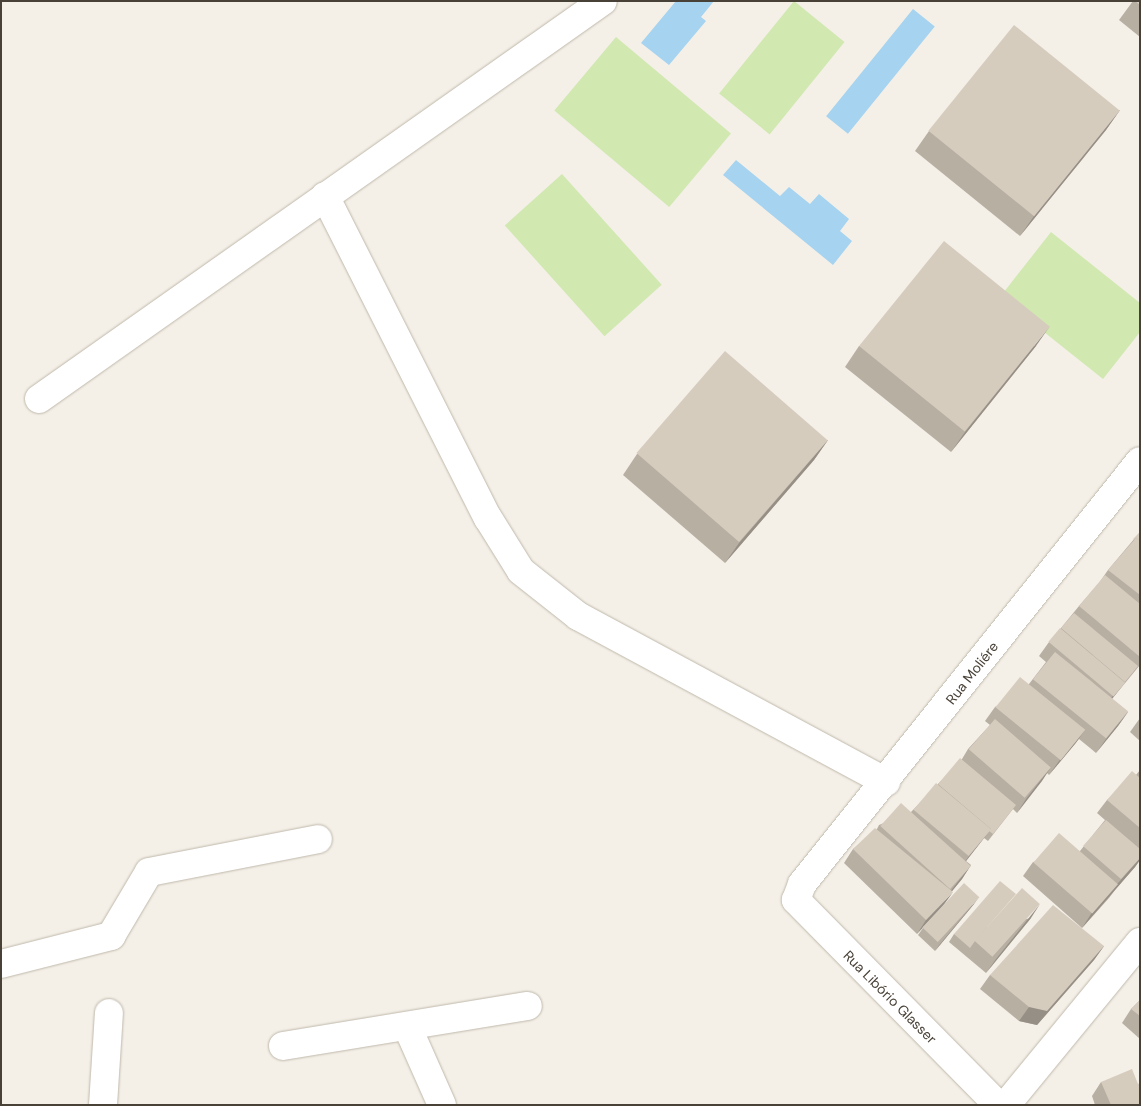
<!DOCTYPE html>
<meta charset="utf-8">
<style>
body{margin:0}
#map{position:relative;width:1141px;height:1106px;overflow:hidden;background:#f4f0e8;font-family:"DM Sans",sans-serif}
div>[style]{position:absolute}
.green>*{inset:0;background:#d1e8b1;transform-origin:0 0}
.water>*{inset:0;background:#a5d3f0;transform-origin:0 0}
.roads{filter:drop-shadow(0 0 1px #c0b8ab) drop-shadow(0 0 1px #c0b8ab)}
.minor>*{height:28px;margin:-14px;padding:0 14px;transform-origin:14px;border-radius:14px;background:#fff}
.wall>*{inset:0;background:#b8afa3}
.shaded-wall>*{inset:0;background:#968f85}
.building>*{inset:0;background:#d6ccbe;transform-origin:0 0}
span{translate:-50% -50%;white-space:nowrap;text-align:center;line-height:1.15;-webkit-text-stroke:5px #fff;paint-order:stroke}
.street-label{font-size:14px;color:#484137}
.frame{position:absolute;inset:0;border:2px solid #484137;pointer-events:none}
</style>
<div id="map">
<div class="green">
<i style="left:794px;top:1px;width:65px;height:119px;rotate:39deg"></i>
<i style="left:616px;top:37px;width:150px;height:96px;rotate:40deg"></i>
<i style="left:562px;top:174px;width:149px;height:77px;rotate:48deg"></i>
<i style="clip-path:polygon(1051px 232px,1140px 303px,1140px 332px,1103px 379px,1000px 297px)"></i>
</div>
<div class="water">
<i style="clip-path:polygon(676px 1px,714px 1px,701px 17px,706px 21px,669px 65px,641px 43px)"></i>
<i style="left:913px;top:9px;width:28px;height:138px;rotate:39deg"></i>
<i style="clip-path:polygon(736px 160px,780px 196px,789px 187px,810px 204px,819px 194px,849px 219px,840px 231px,852px 241px,833px 265px,723px 175px)"></i>
</div>
<div class="roads">
<div class="minor">
<i style="left:325px;top:196px;width:361px;rotate:63.2deg"></i>
<i style="left:488px;top:518px;width:62px;rotate:58.1deg"></i>
<i style="left:521px;top:571px;width:73px;rotate:38.3deg"></i>
<i style="left:578px;top:616px;width:350px;rotate:28.3deg"></i>
<i style="left:39px;top:399px;width:690px;rotate:-35.21deg"></i>
<i style="left:1px;top:964px;width:114px;rotate:-14.3deg"></i>
<i style="left:111px;top:936px;width:74px;rotate:-59.3deg"></i>
<i style="left:149px;top:872px;width:172px;rotate:-11deg"></i>
<i style="left:407px;top:1026px;width:86px;rotate:66.1deg"></i>
<i style="left:283px;top:1046px;width:248px;rotate:-9.3deg"></i>
<i style="left:103px;top:1105px;width:92px;rotate:-86.3deg"></i>
<i style="left:998px;top:1105px;width:288px;rotate:-134.6deg"></i>
<i style="left:796px;top:900px;width:17px;rotate:-69deg"></i>
<i style="left:802px;top:884px;width:541px;rotate:-51.37deg"></i>
<i style="left:1006px;top:1105px;width:211px;rotate:-50.6deg"></i>
</div>
</div>
<div class="wall">
<i style="clip-path:polygon(1133px 1px,1140px 1px,1140px 37px,1119px 20px)"></i>
<i style="clip-path:polygon(1120px 110px,1106px 130px,1020px 236px,915px 151px,929px 131px)"></i>
<i style="clip-path:polygon(859px 346px,1036px 346px,951px 452px,845px 367px)"></i>
<i style="clip-path:polygon(828px 440px,814px 460px,725px 563px,623px 475px,637px 454px)"></i>
<i style="clip-path:polygon(1140px 532px,1140px 665px,1112px 699px,1128px 712px,1118px 726px,1096px 753px,1079px 739px,1049px 775px,1047px 773px,1017px 813px,1013px 809px,988px 841px,984px 838px,966px 861px,971px 865px,962px 879px,917px 934px,844px 863px,853px 849px,877px 829px,879px 825px,911px 812px,962px 759px,968px 749px,990px 725px,985px 721px,995px 707px,1029px 684px,1046px 662px,1039px 656px,1049px 642px,1061px 628px,1079px 606px,1099px 583px,1108px 570px)"></i>
<i style="clip-path:polygon(1140px 718px,1140px 741px,1130px 732px)"></i>
<i style="clip-path:polygon(1140px 770px,1140px 860px,1135px 867px,1115px 890px,1109px 898px,1082px 928px,1023px 876px,1033px 862px,1080px 851px,1105px 820px,1097px 813px,1107px 800px,1136px 775px)"></i>
<i style="clip-path:polygon(974px 904px,935px 951px,918px 935px,923px 928px)"></i>
<i style="clip-path:polygon(1031px 918px,986px 973px,949px 942px,954px 934px)"></i>
<i style="clip-path:polygon(1104px 946px,1094px 960px,1037px 1025px,1019px 1021px,980px 989px,990px 975px)"></i>
<i style="clip-path:polygon(1140px 1000px,1140px 1039px,1122px 1023px,1131px 1009px)"></i>
<i style="clip-path:polygon(1101px 1082px,1138px 1084px,1140px 1105px,1095px 1105px,1092px 1096px)"></i>
</div>
<div class="shaded-wall">
<i style="clip-path:polygon(1120px 110px,1106px 130px,1020px 236px,1034px 216px)"></i>
<i style="clip-path:polygon(1050px 326px,1036px 346px,951px 452px,965px 432px)"></i>
<i style="clip-path:polygon(828px 440px,814px 460px,725px 563px,739px 543px)"></i>
<i style="clip-path:polygon(1125px 682px,1115px 695px,1102px 711px,1112px 697px)"></i>
<i style="clip-path:polygon(1128px 712px,1118px 726px,1096px 753px,1106px 739px)"></i>
<i style="clip-path:polygon(1085px 730px,1075px 744px,1049px 775px,1059px 761px)"></i>
<i style="clip-path:polygon(1051px 767px,1042px 781px,1017px 813px,1026px 799px)"></i>
<i style="clip-path:polygon(991px 829px,981px 842px,959px 870px,969px 856px)"></i>
<i style="clip-path:polygon(1140px 858px,1140px 860px,1135px 867px,1082px 928px,1091px 914px)"></i>
<i style="clip-path:polygon(971px 865px,962px 879px,943px 902px,953px 888px)"></i>
<i style="clip-path:polygon(953px 892px,943px 906px,917px 934px,926px 920px)"></i>
<i style="clip-path:polygon(979px 897px,974px 904px,935px 951px,940px 944px)"></i>
<i style="clip-path:polygon(1040px 904px,1031px 918px,986px 973px,996px 959px)"></i>
<i style="clip-path:polygon(1104px 946px,1094px 960px,1037px 1025px,1019px 1021px,1029px 1007px)"></i>
</div>
<div class="building">
<i style="clip-path:polygon(1135px 1px,1140px 1px,1140px 5px)"></i>
<i style="left:1014px;top:25px;width:136px;height:136px;rotate:39deg"></i>
<i style="left:944px;top:241px;width:136px;height:135px;rotate:39deg"></i>
<i style="left:725px;top:351px;width:136px;height:135px;rotate:41deg"></i>
<i style="clip-path:polygon(1140px 532px,1140px 541px,1136px 538px,1134px 540px,1133px 539px)"></i>
<i style="clip-path:polygon(1136px 538px,1140px 541px,1140px 595px,1108px 570px)"></i>
<i style="clip-path:polygon(1105px 575px,1140px 604px,1140px 657px,1079px 606px)"></i>
<i style="clip-path:polygon(1074px 613px,1138px 666px,1120px 688px,1125px 682px,1061px 628px)"></i>
<i style="left:1060px;top:628px;width:85px;height:18px;rotate:40deg"></i>
<i style="left:1055px;top:652px;width:94px;height:35px;rotate:39deg"></i>
<i style="left:1020px;top:677px;width:84px;height:39px;rotate:39deg"></i>
<i style="left:995px;top:719px;width:74px;height:40px;rotate:41deg"></i>
<i style="clip-path:polygon(960px 758px,1016px 805px,993px 834px,989px 831px,991px 829px,938px 784px)"></i>
<i style="clip-path:polygon(1132px 771px,1140px 778px,1140px 828px,1107px 800px)"></i>
<i style="left:936px;top:783px;width:72px;height:35px;rotate:40deg"></i>
<i style="left:901px;top:803px;width:94px;height:31px;rotate:42deg"></i>
<i style="clip-path:polygon(1106px 820px,1140px 849px,1140px 858px,1121px 879px,1083px 846px)"></i>
<i style="clip-path:polygon(875px 828px,953px 892px,926px 920px,853px 849px)"></i>
<i style="left:1059px;top:833px;width:78px;height:39px;rotate:41deg"></i>
<i style="clip-path:polygon(1000px 881px,1016px 894px,975px 941px,970px 948px,954px 934px)"></i>
<i style="left:964px;top:883px;width:21px;height:61px;rotate:43deg"></i>
<i style="left:1022px;top:888px;width:24px;height:71px;rotate:42deg"></i>
<i style="clip-path:polygon(1053px 905px,1104px 946px,1047px 1011px,1029px 1007px,990px 975px)"></i>
<i style="clip-path:polygon(1140px 1000px,1140px 1016px,1131px 1009px)"></i>
<i style="clip-path:polygon(1132px 1069px,1138px 1084px,1140px 1083px,1140px 1105px,1111px 1105px,1101px 1082px)"></i>
</div>
<div class="street-label">
<span style="left:972px;top:673px;rotate:-52deg">Rua Moliére</span>
<span style="left:890px;top:997px;rotate:45deg">Rua Libório Glasser</span>
</div>
<div class="frame"></div>
</div>
